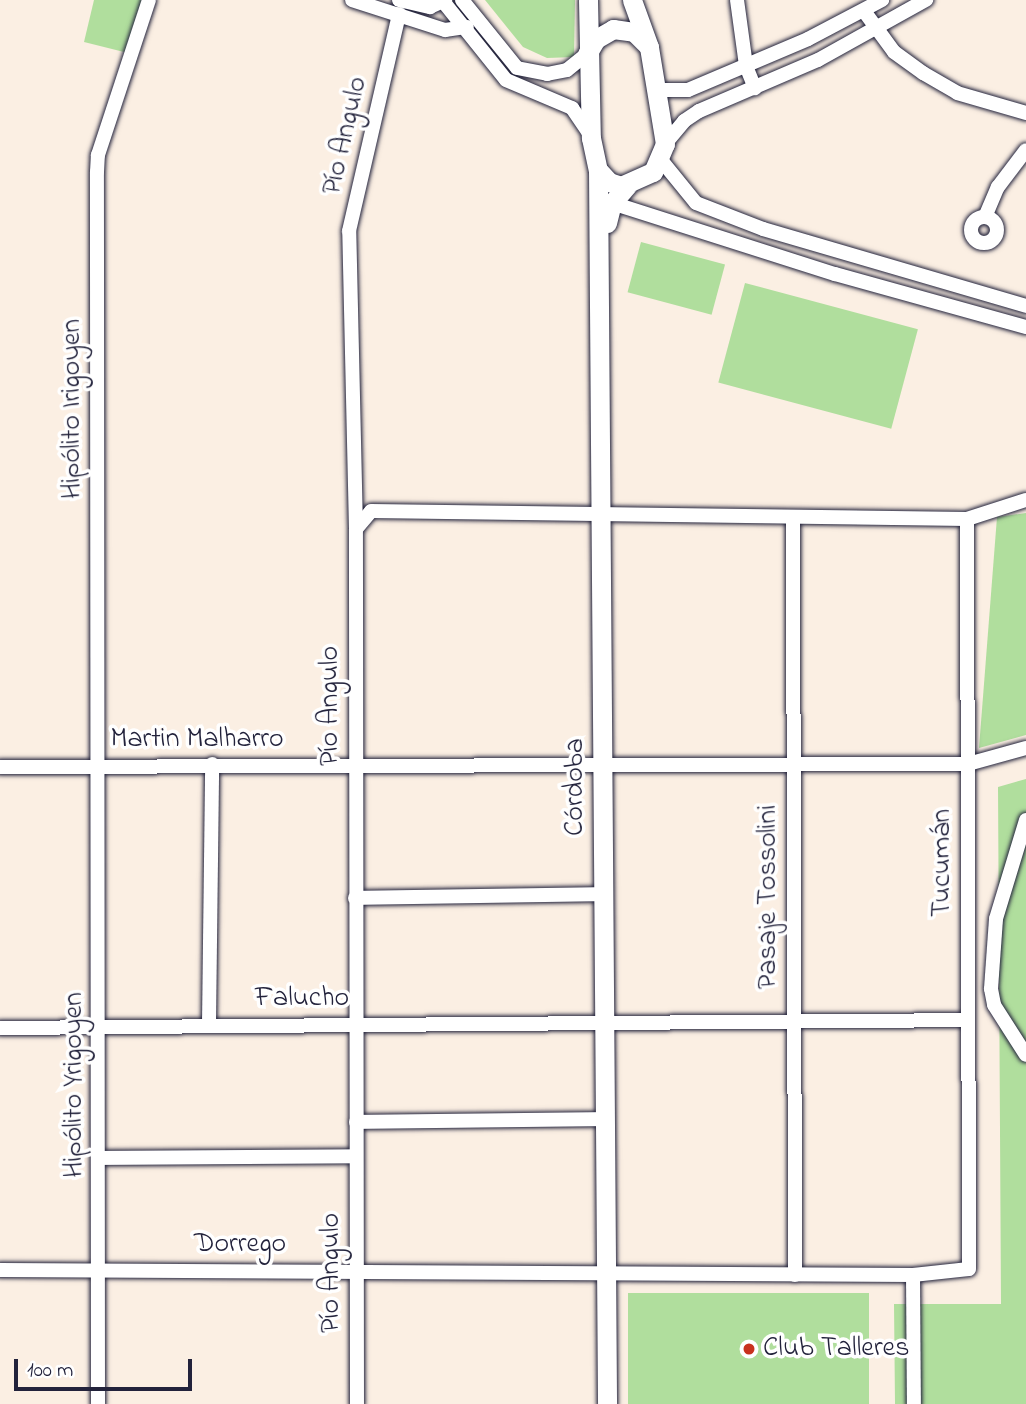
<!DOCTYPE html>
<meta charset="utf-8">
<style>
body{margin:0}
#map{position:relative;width:1026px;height:1404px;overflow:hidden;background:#fbefe3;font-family:"Indie Flower",sans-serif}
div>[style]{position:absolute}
.green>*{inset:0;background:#b0de9d;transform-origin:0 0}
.roads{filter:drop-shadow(0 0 2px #22223b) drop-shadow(0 0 2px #22223b)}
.street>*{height:14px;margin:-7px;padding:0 7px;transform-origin:7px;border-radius:7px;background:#fff}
.street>.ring{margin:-7px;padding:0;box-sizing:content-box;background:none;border:14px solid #fff;border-radius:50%}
.secondary>*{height:19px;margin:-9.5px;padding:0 9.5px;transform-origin:9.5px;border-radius:9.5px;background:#fff}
.dots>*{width:19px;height:19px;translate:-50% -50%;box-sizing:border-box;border:4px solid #fff;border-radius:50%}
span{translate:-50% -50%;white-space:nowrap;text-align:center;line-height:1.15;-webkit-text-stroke:7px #fff;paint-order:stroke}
.street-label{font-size:28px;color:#22223b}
.poi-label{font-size:28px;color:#22223b}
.left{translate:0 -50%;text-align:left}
.scale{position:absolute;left:14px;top:1359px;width:178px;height:32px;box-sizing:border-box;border:4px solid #22223b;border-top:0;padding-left:9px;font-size:21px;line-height:24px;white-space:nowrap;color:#22223b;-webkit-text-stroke:5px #fff;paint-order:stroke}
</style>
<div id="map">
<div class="green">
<i style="clip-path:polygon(94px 0,142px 0,128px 53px,84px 42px)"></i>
<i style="clip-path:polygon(485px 0,575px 0,574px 57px,547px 58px,523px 47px)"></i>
<i style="left:641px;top:242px;width:87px;height:52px;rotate:15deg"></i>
<i style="left:745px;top:283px;width:179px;height:103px;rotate:15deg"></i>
<i style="clip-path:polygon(1026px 513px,1026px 735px,979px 748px,997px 517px)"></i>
<i style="clip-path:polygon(1026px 779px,1026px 1404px,895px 1404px,894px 1304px,1001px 1304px,998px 787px)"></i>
<i style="left:628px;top:1293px;width:241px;height:111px"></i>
</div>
<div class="roads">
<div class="street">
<i style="left:352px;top:0;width:98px;rotate:17.9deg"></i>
<i style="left:445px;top:30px;width:22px;rotate:-8deg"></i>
<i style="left:399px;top:0;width:32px;rotate:13deg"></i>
<i style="left:430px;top:7px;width:17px;rotate:-25deg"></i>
<i style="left:442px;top:0;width:102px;rotate:51.3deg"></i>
<i style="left:506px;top:80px;width:72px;rotate:23deg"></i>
<i style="left:572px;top:108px;width:34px;rotate:56deg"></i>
<i style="left:462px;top:0;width:87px;rotate:51deg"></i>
<i style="left:517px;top:68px;width:31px;rotate:11deg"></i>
<i style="left:547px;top:74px;width:20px;rotate:-11deg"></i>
<i style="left:567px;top:70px;width:26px;rotate:-39deg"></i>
<i style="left:737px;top:0;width:67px;rotate:82.2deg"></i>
<i style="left:746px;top:66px;width:24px;rotate:68deg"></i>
<i style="left:864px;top:11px;width:51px;rotate:53.8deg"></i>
<i style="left:894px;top:52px;width:36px;rotate:36deg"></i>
<i style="left:923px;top:73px;width:39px;rotate:30deg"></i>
<i style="left:957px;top:93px;width:72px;rotate:16.2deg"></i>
<i style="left:658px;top:90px;width:30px"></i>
<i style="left:688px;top:90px;width:130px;rotate:-23deg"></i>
<i style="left:808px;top:39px;width:84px;rotate:-27.8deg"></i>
<i style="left:665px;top:144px;width:30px;rotate:-50deg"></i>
<i style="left:684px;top:121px;width:18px;rotate:-34deg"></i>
<i style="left:699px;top:111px;width:129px;rotate:-23.2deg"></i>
<i style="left:818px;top:60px;width:124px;rotate:-29.1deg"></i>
<i style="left:661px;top:160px;width:55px;rotate:50.9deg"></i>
<i style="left:696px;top:203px;width:72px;rotate:21.2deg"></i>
<i style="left:763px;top:229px;width:274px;rotate:16.3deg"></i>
<i style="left:612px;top:203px;width:234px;rotate:17.7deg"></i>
<i style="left:835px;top:274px;width:198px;rotate:15.5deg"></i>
<i class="ring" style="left:971px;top:217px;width:12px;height:12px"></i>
<i style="left:985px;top:217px;width:33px;rotate:-67deg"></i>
<i style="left:998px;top:187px;width:46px;rotate:-52.9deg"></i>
<i style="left:793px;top:518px;width:757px;rotate:89.85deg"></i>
<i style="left:356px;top:529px;width:23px;rotate:-50deg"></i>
<i style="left:371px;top:511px;width:596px;rotate:0.77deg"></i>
<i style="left:967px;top:519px;width:62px;rotate:-17.9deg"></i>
<i style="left:0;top:767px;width:968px;rotate:-0.18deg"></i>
<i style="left:968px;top:764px;width:60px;rotate:-15.4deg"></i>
<i style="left:1026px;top:820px;width:103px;rotate:106.9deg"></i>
<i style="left:996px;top:919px;width:70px;rotate:94.1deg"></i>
<i style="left:991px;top:989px;width:16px;rotate:79deg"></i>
<i style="left:994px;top:1005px;width:59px;rotate:57.4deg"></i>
<i style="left:355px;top:898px;width:249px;rotate:-0.9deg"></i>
<i style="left:209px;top:1024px;width:260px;rotate:-89.3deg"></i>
<i style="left:0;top:1028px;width:968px;rotate:-0.47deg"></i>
<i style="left:356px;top:1122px;width:248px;rotate:-0.7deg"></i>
<i style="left:99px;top:1158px;width:257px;rotate:-0.4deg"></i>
<i style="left:0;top:1270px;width:913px;rotate:0.31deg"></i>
<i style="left:913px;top:1275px;width:56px;rotate:-6.1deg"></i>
<i style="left:969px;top:1269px;width:750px;rotate:-90.15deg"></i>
<i style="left:913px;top:1275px;width:129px;rotate:89.6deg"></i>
<i style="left:98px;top:1404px;width:1232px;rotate:-90.05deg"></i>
<i style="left:97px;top:172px;width:17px;rotate:-87deg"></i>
<i style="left:98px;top:155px;width:163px;rotate:-71.8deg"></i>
<i style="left:357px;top:1404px;width:875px;rotate:-90.07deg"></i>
<i style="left:356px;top:529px;width:298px;rotate:-91.3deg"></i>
<i style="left:349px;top:231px;width:223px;rotate:-77deg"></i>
</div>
<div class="secondary">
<i style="left:588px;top:0;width:138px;rotate:88.8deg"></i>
<i style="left:591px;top:138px;width:33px;rotate:78deg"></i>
<i style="left:598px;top:170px;width:16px;rotate:47deg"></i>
<i style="left:609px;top:182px;width:13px;rotate:18deg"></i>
<i style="left:621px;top:186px;width:35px;rotate:-24deg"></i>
<i style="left:653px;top:172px;width:30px;rotate:-67deg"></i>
<i style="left:665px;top:144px;width:98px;rotate:-99.4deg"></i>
<i style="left:649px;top:47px;width:50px;rotate:-109.9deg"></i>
<i style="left:587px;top:54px;width:17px;rotate:-59deg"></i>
<i style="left:596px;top:39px;width:20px;rotate:-30deg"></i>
<i style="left:613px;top:29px;width:21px;rotate:8deg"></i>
<i style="left:634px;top:32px;width:21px;rotate:45deg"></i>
<i style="left:598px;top:170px;width:1234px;rotate:89.58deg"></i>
<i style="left:607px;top:223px;width:21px;rotate:-76deg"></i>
<i style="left:612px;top:203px;width:23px;rotate:-49deg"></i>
</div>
</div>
<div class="dots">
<i style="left:749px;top:1349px;background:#c8321e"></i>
</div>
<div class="street-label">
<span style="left:346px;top:136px;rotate:-77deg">Pío Angulo</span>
<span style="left:73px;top:409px;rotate:-90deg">Hipólito Irigoyen</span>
<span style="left:331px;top:706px;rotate:-90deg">Pío Angulo</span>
<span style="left:197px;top:740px">Martin Malharro</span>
<span style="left:576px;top:787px;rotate:-90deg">Córdoba</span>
<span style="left:943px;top:863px;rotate:-90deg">Tucumán</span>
<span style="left:769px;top:897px;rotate:-90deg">Pasaje Tossolini</span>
<span style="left:302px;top:999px">Falucho</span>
<span style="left:75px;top:1085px;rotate:-90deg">Hipólito Yrigoyen</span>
<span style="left:240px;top:1245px">Dorrego</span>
<span style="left:332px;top:1273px;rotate:-90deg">Pío Angulo</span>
</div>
<div class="poi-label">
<span class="left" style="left:763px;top:1349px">Club Talleres</span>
</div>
<div class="scale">100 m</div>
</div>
